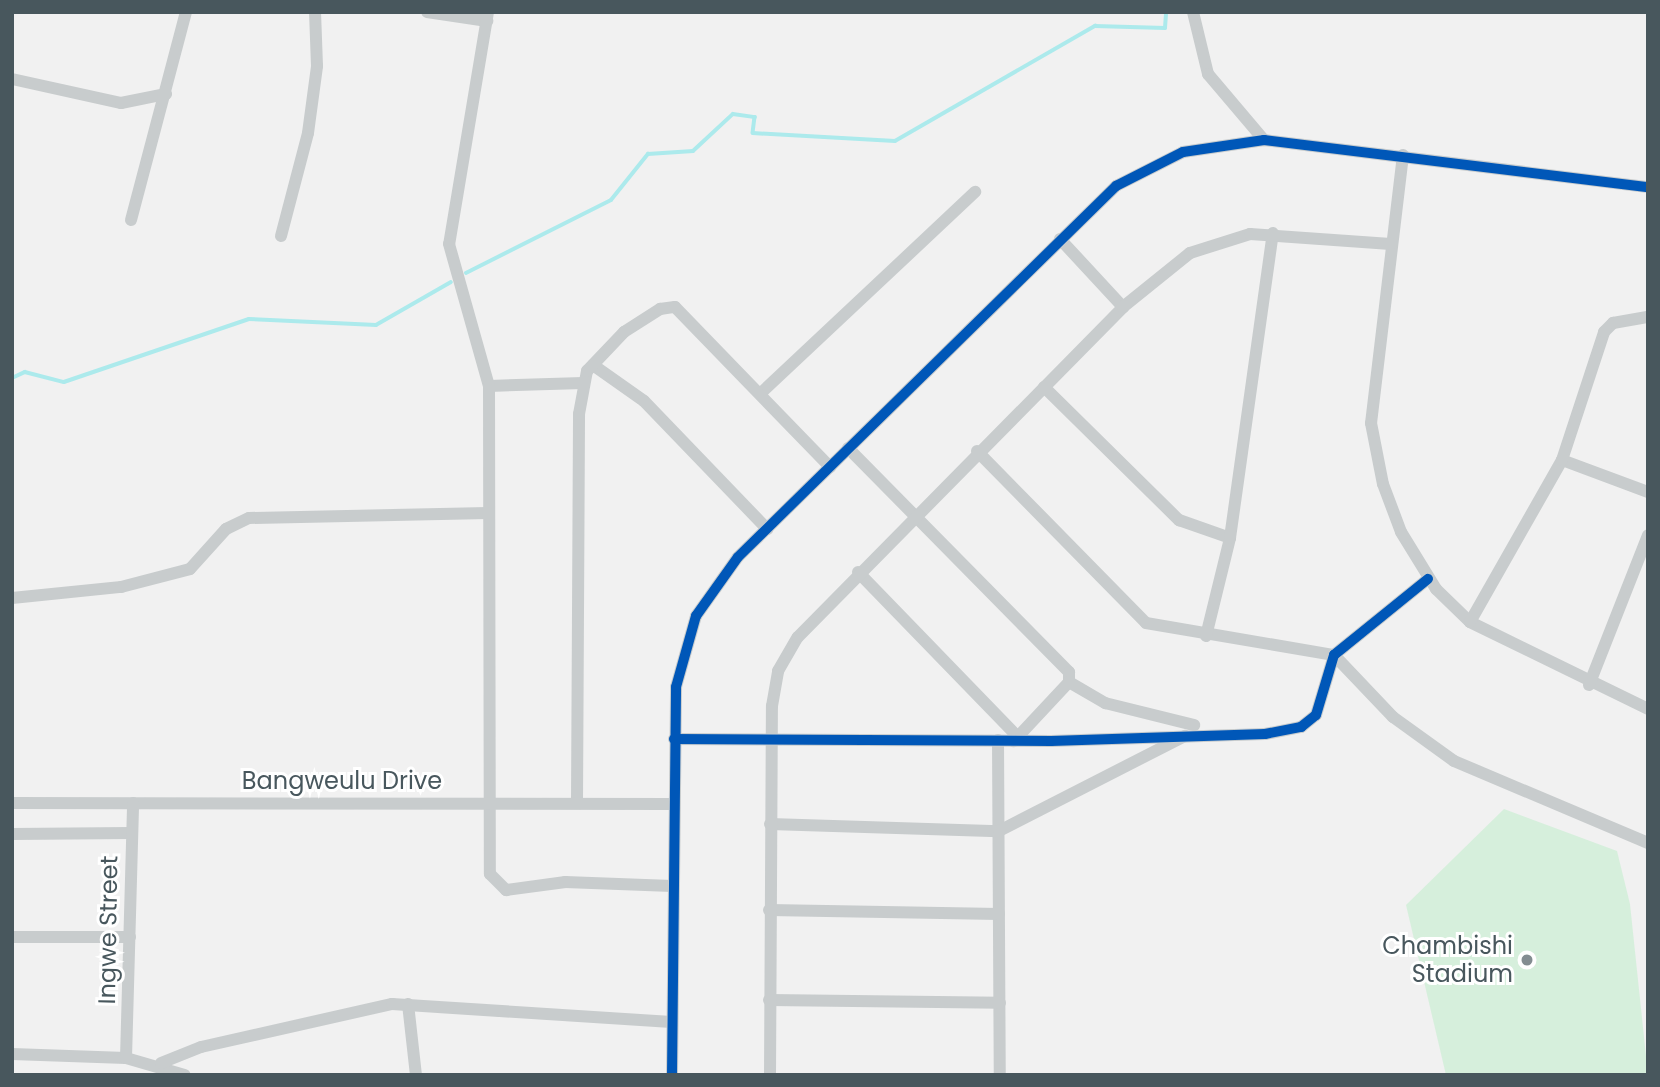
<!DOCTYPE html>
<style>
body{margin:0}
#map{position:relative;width:1660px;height:1087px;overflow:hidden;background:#f1f1f1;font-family:Poppins,sans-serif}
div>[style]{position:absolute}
.green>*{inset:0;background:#d6efdc}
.stream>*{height:3.5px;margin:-1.75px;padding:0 1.75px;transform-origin:1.75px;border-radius:1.75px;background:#aceaec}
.minor>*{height:12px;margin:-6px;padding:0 6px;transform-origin:6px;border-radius:6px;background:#c8cccd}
.cycleway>*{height:10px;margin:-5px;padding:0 5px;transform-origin:5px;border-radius:5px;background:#0057b8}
.dots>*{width:19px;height:19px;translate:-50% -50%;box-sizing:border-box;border:4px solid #fff;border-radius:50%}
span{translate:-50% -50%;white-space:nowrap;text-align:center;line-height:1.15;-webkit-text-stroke:6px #fff;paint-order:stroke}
.street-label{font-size:24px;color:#48575d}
.poi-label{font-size:24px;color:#48575d}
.right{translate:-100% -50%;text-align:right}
.frame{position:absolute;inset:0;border:14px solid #48575d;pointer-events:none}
</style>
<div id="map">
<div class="green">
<i style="clip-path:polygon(1504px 809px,1617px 851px,1630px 904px,1648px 1075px,1446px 1075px,1406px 905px)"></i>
</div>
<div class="stream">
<i style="left:466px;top:273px;width:162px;rotate:-26.7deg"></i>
<i style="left:611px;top:200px;width:59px;rotate:-51.2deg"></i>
<i style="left:648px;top:154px;width:45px;rotate:-3.8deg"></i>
<i style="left:693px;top:151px;width:54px;rotate:-42.8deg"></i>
<i style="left:733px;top:114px;width:22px;rotate:8deg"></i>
<i style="left:755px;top:117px;width:16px;rotate:97deg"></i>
<i style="left:753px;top:133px;width:142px;rotate:3.2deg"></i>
<i style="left:895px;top:141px;width:231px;rotate:-29.9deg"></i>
<i style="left:1095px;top:26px;width:70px;rotate:1.6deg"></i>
<i style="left:1165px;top:28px;width:16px;rotate:-86deg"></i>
<i style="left:12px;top:378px;width:14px;rotate:-25deg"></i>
<i style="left:25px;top:372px;width:40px;rotate:14.4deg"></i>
<i style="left:64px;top:382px;width:195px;rotate:-18.8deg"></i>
<i style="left:249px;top:319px;width:127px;rotate:2.7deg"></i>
<i style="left:376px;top:325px;width:86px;rotate:-29.8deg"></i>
</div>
<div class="minor">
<i style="left:427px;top:12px;width:61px;rotate:8.5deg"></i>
<i style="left:488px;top:12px;width:235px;rotate:99.5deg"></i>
<i style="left:449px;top:244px;width:148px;rotate:74.3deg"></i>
<i style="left:1193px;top:12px;width:64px;rotate:76.4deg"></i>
<i style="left:1208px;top:74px;width:87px;rotate:49.7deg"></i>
<i style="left:12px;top:79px;width:112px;rotate:12.4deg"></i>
<i style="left:121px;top:103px;width:46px;rotate:-11.3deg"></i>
<i style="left:1403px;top:155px;width:270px;rotate:96.8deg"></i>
<i style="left:1371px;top:423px;width:62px;rotate:78.9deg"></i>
<i style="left:1383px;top:484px;width:51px;rotate:69.4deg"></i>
<i style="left:1401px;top:532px;width:67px;rotate:58.4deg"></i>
<i style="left:1436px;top:589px;width:47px;rotate:44.1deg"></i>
<i style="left:1470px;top:622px;width:198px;rotate:26deg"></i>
<i style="left:131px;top:220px;width:215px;rotate:-75.2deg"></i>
<i style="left:281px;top:236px;width:106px;rotate:-75.3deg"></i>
<i style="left:308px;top:133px;width:68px;rotate:-82.3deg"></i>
<i style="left:317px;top:66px;width:54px;rotate:-92.1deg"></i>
<i style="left:1060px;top:239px;width:93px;rotate:47.2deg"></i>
<i style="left:593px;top:365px;width:62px;rotate:35.2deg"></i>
<i style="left:644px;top:401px;width:178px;rotate:46.1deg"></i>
<i style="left:583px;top:383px;width:94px;rotate:178.2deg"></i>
<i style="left:489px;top:386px;width:488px;rotate:89.9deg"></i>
<i style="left:490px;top:874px;width:23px;rotate:45deg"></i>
<i style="left:506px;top:890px;width:60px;rotate:-7.7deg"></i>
<i style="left:565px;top:882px;width:107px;rotate:2.1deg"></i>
<i style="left:1044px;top:387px;width:190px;rotate:44.6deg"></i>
<i style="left:1179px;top:520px;width:54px;rotate:19.4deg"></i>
<i style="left:761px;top:393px;width:294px;rotate:-43.2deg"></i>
<i style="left:848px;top:448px;width:315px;rotate:45.4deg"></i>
<i style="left:1069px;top:672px;width:10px;rotate:90deg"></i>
<i style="left:1069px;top:682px;width:81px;rotate:133deg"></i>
<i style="left:977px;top:451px;width:241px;rotate:45.5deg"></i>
<i style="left:1146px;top:623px;width:191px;rotate:9.7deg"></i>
<i style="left:1334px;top:655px;width:86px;rotate:46.4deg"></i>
<i style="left:1393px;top:717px;width:75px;rotate:35.8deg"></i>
<i style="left:1454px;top:761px;width:211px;rotate:22.9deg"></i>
<i style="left:1562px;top:460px;width:92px;rotate:20.4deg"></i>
<i style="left:858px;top:572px;width:230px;rotate:45.9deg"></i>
<i style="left:12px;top:598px;width:110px;rotate:-5.8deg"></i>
<i style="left:121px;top:587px;width:71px;rotate:-14.6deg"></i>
<i style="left:190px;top:569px;width:54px;rotate:-48deg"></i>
<i style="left:226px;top:529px;width:25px;rotate:-26deg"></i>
<i style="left:249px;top:518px;width:239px;rotate:-1.2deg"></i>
<i style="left:1470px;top:622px;width:186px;rotate:-60.4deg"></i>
<i style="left:1562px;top:460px;width:135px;rotate:-71.8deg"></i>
<i style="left:1604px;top:332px;width:13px;rotate:-45deg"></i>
<i style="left:1613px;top:323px;width:36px;rotate:-10deg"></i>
<i style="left:1206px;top:636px;width:101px;rotate:-76.2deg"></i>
<i style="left:1230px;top:538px;width:308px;rotate:-82deg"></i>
<i style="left:1069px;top:682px;width:42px;rotate:30.3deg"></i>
<i style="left:1105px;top:703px;width:92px;rotate:13.9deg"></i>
<i style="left:1589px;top:685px;width:161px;rotate:-68.5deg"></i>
<i style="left:674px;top:739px;width:377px;rotate:0.3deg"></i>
<i style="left:1051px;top:741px;width:214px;rotate:-1.9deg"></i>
<i style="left:1265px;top:734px;width:37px;rotate:-11deg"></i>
<i style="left:1301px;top:727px;width:19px;rotate:-39deg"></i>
<i style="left:1316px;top:715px;width:63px;rotate:-73.3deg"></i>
<i style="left:1334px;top:655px;width:121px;rotate:-39deg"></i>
<i style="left:998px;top:740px;width:335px;rotate:89.7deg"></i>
<i style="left:577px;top:802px;width:388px;rotate:-89.7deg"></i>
<i style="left:579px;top:414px;width:44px;rotate:-79.5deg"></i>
<i style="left:587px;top:371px;width:54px;rotate:-46.5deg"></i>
<i style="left:624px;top:332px;width:43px;rotate:-32.6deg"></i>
<i style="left:660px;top:309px;width:15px;rotate:-8deg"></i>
<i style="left:675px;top:307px;width:223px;rotate:45.9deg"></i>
<i style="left:12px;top:803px;width:660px;rotate:0.09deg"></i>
<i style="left:770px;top:824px;width:229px;rotate:1.8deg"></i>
<i style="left:999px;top:831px;width:209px;rotate:-27.1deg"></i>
<i style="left:12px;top:834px;width:119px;rotate:-0.5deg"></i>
<i style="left:769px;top:910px;width:230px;rotate:1deg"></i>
<i style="left:12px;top:937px;width:118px"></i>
<i style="left:769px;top:1000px;width:231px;rotate:0.7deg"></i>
<i style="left:408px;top:1004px;width:71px;rotate:83.6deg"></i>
<i style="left:12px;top:1054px;width:114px;rotate:2deg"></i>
<i style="left:126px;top:1058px;width:61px;rotate:16.1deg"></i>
<i style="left:126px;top:1058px;width:255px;rotate:-88.4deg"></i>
<i style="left:161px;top:1063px;width:43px;rotate:-21.8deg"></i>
<i style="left:201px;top:1047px;width:196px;rotate:-12.7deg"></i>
<i style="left:392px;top:1004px;width:280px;rotate:3.7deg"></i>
<i style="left:672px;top:1075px;width:388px;rotate:-89.4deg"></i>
<i style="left:676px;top:687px;width:74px;rotate:-74.3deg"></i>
<i style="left:696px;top:616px;width:72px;rotate:-54.6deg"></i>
<i style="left:738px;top:557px;width:530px;rotate:-44.46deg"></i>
<i style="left:1116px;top:186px;width:75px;rotate:-26.9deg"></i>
<i style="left:1183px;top:152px;width:82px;rotate:-8.4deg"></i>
<i style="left:1264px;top:140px;width:387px;rotate:7deg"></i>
<i style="left:770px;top:1075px;width:369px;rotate:-89.7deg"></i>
<i style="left:772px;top:706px;width:36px;rotate:-80deg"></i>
<i style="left:778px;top:671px;width:39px;rotate:-60deg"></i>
<i style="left:798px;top:637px;width:463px;rotate:-45.4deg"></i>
<i style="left:1123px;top:307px;width:86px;rotate:-38.9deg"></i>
<i style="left:1190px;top:253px;width:63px;rotate:-17.6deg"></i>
<i style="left:1250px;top:234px;width:141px;rotate:4.1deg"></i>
</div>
<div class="cycleway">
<i style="left:674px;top:739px;width:377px;rotate:0.3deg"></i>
<i style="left:1051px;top:741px;width:214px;rotate:-1.9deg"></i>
<i style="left:1265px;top:734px;width:37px;rotate:-11deg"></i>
<i style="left:1301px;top:727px;width:19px;rotate:-39deg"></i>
<i style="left:1316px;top:715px;width:63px;rotate:-73.3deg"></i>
<i style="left:1334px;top:655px;width:121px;rotate:-39deg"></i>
<i style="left:672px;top:1075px;width:388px;rotate:-89.4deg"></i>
<i style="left:676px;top:687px;width:74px;rotate:-74.3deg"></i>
<i style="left:696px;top:616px;width:72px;rotate:-54.6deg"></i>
<i style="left:738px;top:557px;width:530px;rotate:-44.46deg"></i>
<i style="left:1116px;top:186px;width:75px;rotate:-26.9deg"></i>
<i style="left:1183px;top:152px;width:82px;rotate:-8.4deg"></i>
<i style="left:1264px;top:140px;width:387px;rotate:7deg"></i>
</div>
<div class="dots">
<i style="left:1527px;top:960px;background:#838d91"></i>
</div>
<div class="street-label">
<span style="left:342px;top:781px">Bangweulu Drive</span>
<span style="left:108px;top:930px;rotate:-89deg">Ingwe Street</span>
</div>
<div class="poi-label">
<span class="right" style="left:1513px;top:960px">Chambishi<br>Stadium</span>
</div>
<div class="frame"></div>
</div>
